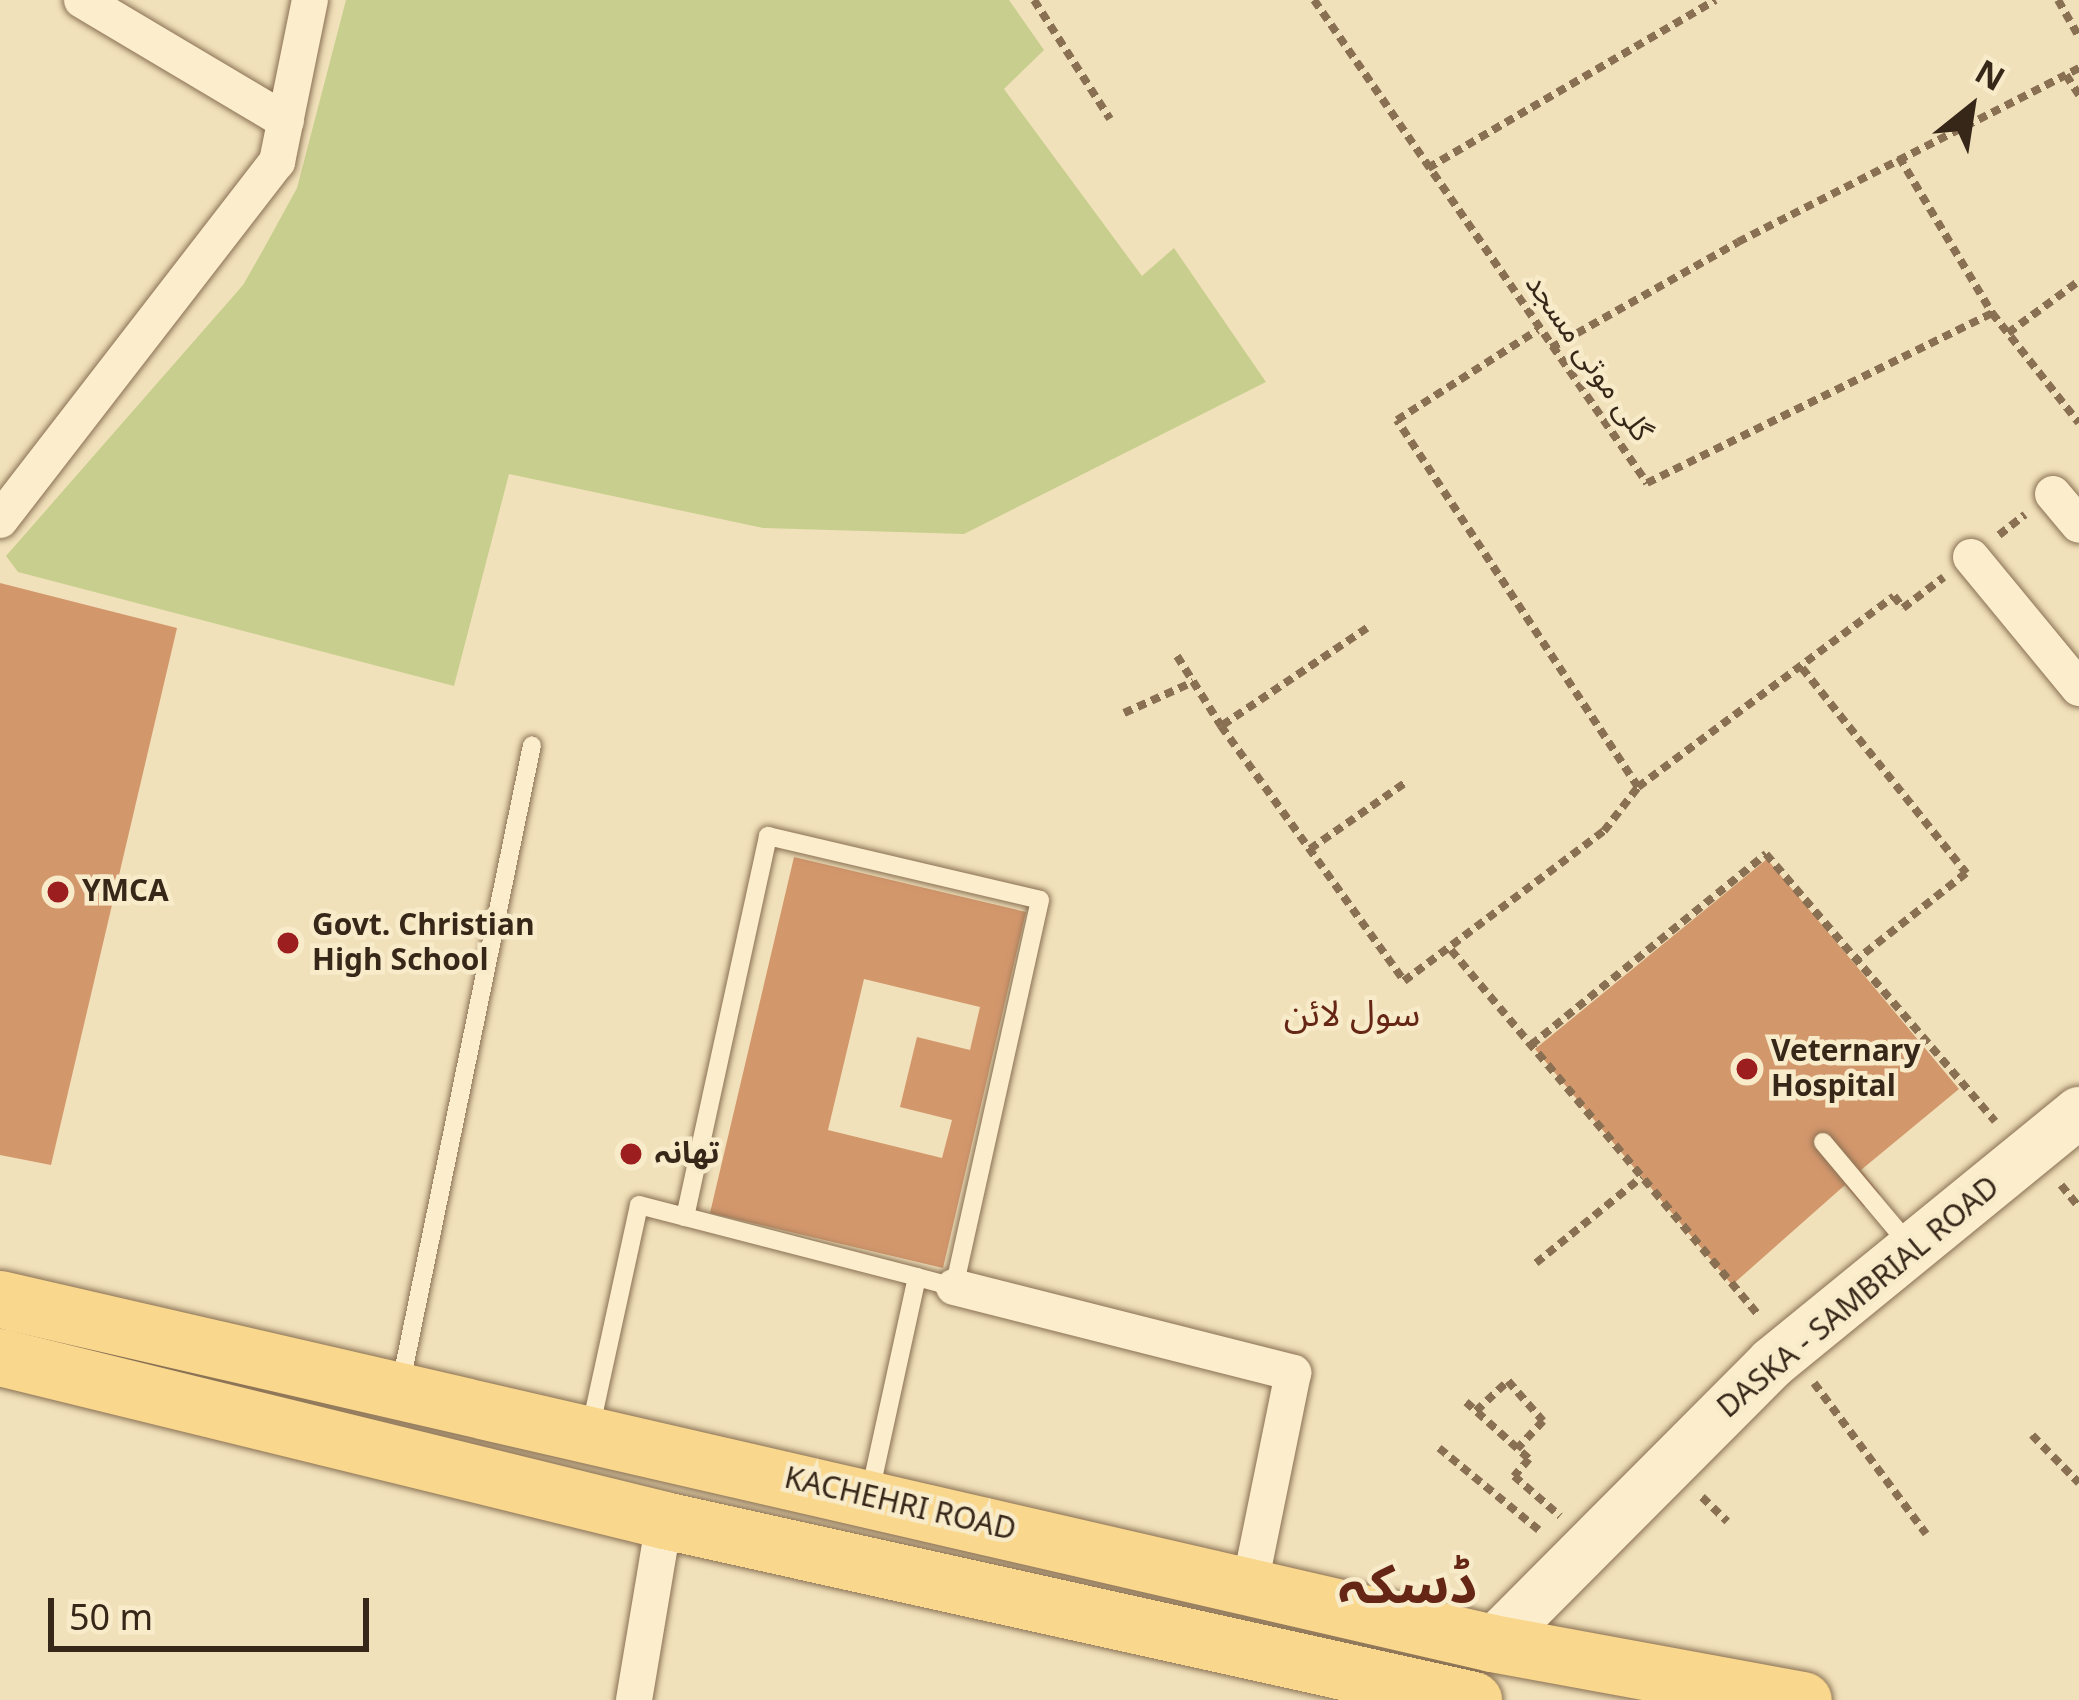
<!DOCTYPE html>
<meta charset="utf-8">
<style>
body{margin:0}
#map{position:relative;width:2079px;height:1700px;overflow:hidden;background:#f1e1ba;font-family:Georgia,"Noto Sans Arabic",serif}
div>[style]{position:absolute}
.green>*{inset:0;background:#c8cf8e}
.building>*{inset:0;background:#d3976c}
.path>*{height:8px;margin-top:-4px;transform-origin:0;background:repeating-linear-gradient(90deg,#897053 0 9px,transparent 0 15px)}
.roads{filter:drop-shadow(0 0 3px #897053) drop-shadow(0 0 3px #897053)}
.lane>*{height:18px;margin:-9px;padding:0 9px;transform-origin:9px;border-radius:9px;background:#fceecd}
.street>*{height:36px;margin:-18px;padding:0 18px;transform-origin:18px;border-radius:18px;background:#fceecd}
.secondary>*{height:51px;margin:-25.5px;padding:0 25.5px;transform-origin:25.5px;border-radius:25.5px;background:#fceecd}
.primary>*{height:57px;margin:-28.5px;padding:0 28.5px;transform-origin:28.5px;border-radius:28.5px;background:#f9d78d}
.dots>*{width:33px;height:33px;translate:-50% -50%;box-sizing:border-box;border:6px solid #f8ebca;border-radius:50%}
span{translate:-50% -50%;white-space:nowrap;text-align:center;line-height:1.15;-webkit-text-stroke:9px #f8ebca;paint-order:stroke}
.street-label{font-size:30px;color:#362719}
.poi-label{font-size:30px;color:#362719;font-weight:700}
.left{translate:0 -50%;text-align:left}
.quarter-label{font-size:36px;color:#662615}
.town-label{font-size:54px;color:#662615;font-weight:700}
.north{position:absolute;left:1911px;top:48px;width:120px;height:120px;-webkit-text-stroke:9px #f8ebca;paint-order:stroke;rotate:30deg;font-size:33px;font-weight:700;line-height:48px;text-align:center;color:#362719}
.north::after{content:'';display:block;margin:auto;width:42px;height:54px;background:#362719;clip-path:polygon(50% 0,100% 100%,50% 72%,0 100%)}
.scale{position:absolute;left:48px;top:1598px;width:321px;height:54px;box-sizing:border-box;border:6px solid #362719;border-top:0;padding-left:15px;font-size:36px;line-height:42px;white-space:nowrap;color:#362719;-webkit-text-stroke:9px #f8ebca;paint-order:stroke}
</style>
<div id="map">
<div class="green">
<i style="clip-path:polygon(346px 0,1009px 0,1044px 50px,1004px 89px,1142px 276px,1174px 248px,1266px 382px,964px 534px,763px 528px,509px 474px,454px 686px,18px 572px,6px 556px,243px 285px,263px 250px,297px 188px)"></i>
</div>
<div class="building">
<i style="clip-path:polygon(0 583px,177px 628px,51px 1165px,0 1155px)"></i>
<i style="clip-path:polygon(evenodd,794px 857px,1026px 912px,943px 1268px,710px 1213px,794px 857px,864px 979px,980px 1007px,970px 1050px,917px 1037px,900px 1107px,952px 1120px,942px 1158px,828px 1130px,864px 979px)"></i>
<i style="clip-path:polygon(1767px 859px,1959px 1089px,1861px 1170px,1880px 1194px,1864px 1207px,1845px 1185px,1732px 1285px,1535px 1049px)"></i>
</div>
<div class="path">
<i style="left:1034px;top:0;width:141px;rotate:57.4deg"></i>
<i style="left:1314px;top:0;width:587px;rotate:55.42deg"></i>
<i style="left:1647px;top:483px;width:385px;rotate:-26.2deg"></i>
<i style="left:2058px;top:0;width:43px;rotate:60.4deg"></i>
<i style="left:2079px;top:68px;width:15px;rotate:152deg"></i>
<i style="left:2066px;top:75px;width:24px;rotate:57deg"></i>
<i style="left:1899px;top:157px;width:182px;rotate:59.2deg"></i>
<i style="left:1992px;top:313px;width:140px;rotate:51.7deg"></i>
<i style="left:1428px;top:168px;width:333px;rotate:-30.3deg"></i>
<i style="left:2008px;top:333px;width:88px;rotate:-36.2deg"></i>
<i style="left:1551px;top:348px;width:215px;rotate:-29.5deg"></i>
<i style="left:1738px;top:242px;width:368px;rotate:-27deg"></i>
<i style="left:1999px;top:535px;width:33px;rotate:-38deg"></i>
<i style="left:1367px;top:628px;width:176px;rotate:146.1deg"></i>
<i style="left:1221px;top:726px;width:314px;rotate:54.3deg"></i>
<i style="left:1404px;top:981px;width:250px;rotate:-36.9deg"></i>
<i style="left:1604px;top:831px;width:56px;rotate:-52.3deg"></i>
<i style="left:1638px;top:787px;width:439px;rotate:-123.3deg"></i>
<i style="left:1397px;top:420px;width:167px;rotate:-32.6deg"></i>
<i style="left:1177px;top:656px;width:83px;rotate:57.8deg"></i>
<i style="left:1802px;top:668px;width:263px;rotate:51.3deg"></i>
<i style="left:1966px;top:873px;width:140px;rotate:141.7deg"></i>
<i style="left:1124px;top:713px;width:76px;rotate:-24.2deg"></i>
<i style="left:1638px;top:787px;width:319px;rotate:-36.7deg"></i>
<i style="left:1894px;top:596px;width:15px;rotate:53deg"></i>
<i style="left:1903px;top:608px;width:51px;rotate:-37.1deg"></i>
<i style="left:1310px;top:849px;width:119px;rotate:-34.8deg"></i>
<i style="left:1451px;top:950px;width:478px;rotate:49.9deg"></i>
<i style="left:1531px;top:1045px;width:303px;rotate:-39.1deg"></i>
<i style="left:1766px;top:854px;width:352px;rotate:49.4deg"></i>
<i style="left:2061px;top:1185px;width:28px;rotate:51deg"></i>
<i style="left:1536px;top:1263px;width:136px;rotate:-39.1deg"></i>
<i style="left:1814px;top:1383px;width:188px;rotate:53.4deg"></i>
<i style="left:1466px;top:1402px;width:85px;rotate:42.1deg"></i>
<i style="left:1529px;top:1459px;width:23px;rotate:131deg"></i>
<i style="left:1514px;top:1476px;width:61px;rotate:41deg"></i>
<i style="left:1476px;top:1411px;width:44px;rotate:-43.2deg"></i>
<i style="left:1508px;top:1381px;width:53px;rotate:48.8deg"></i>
<i style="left:1543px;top:1421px;width:38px;rotate:133deg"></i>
<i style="left:2032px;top:1435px;width:67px;rotate:45.6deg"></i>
<i style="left:1439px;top:1448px;width:129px;rotate:39.4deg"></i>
<i style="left:1702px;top:1497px;width:35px;rotate:44deg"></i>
</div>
<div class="roads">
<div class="lane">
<i style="left:1823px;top:1142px;width:137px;rotate:50deg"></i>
<i style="left:685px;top:1217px;width:390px;rotate:-77.7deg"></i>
<i style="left:768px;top:836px;width:279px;rotate:13.2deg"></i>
<i style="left:1040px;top:900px;width:396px;rotate:102.5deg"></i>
<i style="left:954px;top:1287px;width:38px;rotate:-165deg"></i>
<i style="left:917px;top:1277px;width:221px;rotate:102.3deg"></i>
<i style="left:400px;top:1387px;width:655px;rotate:-78.38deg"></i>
<i style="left:590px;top:1430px;width:230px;rotate:-77.7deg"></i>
<i style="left:639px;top:1205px;width:287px;rotate:14.5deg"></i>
</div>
<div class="street">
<i style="left:82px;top:0;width:237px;rotate:30.7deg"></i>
<i style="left:2053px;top:494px;width:40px;rotate:50deg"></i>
<i style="left:0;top:520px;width:453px;rotate:-52.3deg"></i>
<i style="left:277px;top:162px;width:165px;rotate:-78.5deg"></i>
<i style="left:1971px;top:557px;width:170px;rotate:50.5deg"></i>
<i style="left:954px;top:1287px;width:350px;rotate:14.2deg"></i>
<i style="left:1293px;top:1373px;width:215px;rotate:101.5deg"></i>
<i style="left:634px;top:1700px;width:182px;rotate:-80.5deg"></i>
</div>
<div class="secondary">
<i style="left:1492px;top:1643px;width:397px;rotate:-45.1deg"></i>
<i style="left:1772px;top:1362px;width:396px;rotate:-39.2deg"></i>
</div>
<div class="primary">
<i style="left:0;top:1299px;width:1531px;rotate:12.98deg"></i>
<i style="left:1492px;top:1643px;width:316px;rotate:10.4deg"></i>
<i style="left:0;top:1357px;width:684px;rotate:13.79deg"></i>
<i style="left:664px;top:1520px;width:829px;rotate:12.54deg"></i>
</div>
</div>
<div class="dots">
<i style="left:58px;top:892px;background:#9c1e1f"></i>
<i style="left:288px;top:943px;background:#9c1e1f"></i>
<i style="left:1747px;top:1069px;background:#9c1e1f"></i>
<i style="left:631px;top:1154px;background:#9c1e1f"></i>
</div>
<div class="street-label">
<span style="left:1588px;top:358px;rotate:55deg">گلی موتی مسجد</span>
<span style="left:1859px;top:1298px;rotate:-40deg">DASKA - SAMBRIAL ROAD</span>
<span style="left:900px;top:1505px;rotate:13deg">KACHEHRI ROAD</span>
</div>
<div class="poi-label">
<span class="left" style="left:82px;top:892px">YMCA</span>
<span class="left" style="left:312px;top:943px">Govt. Christian<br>High School</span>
<span class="left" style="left:1771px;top:1069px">Veternary<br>Hospital</span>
<span class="left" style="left:655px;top:1154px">تھانہ</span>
</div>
<div class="quarter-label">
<span style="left:1352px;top:1016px">سول لائن</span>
</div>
<div class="town-label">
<span style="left:1408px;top:1586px">ڈسکہ</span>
</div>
<div class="north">N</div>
<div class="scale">50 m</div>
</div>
